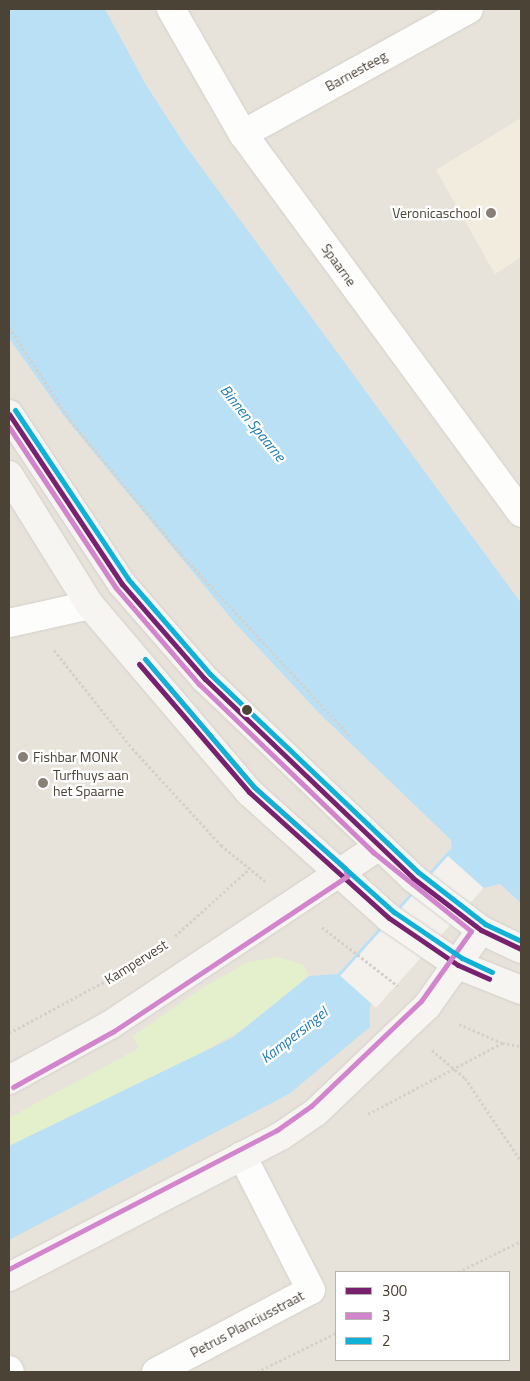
<!DOCTYPE html>
<style>
body{margin:0}
#map{position:relative;width:530px;height:1381px;overflow:hidden;background:#f4f1ed;font-family:"Titillium Web",sans-serif}
div>[style]{position:absolute}
.residential>*{inset:0;background:#e8e3da}
.education>*{inset:0;background:#f2ecdf}
.green>*{inset:0;background:#e3f0cb}
.water>*{inset:0;background:#bae0f5}
.pier>*{inset:0;background:#f4f1ed;transform-origin:0 0}
.path>*{height:3px;margin-top:-1.5px;transform-origin:0;background:repeating-linear-gradient(90deg,#d4d1cb 0 2.5px,transparent 0 5px)}
.roads{filter:drop-shadow(0 0 1px #d2cfca) drop-shadow(0 0 1px #d2cfca)}
.street>*{height:28px;margin:-14px;padding:0 14px;transform-origin:14px;border-radius:14px;background:#fdfdfc}
.secondary>*{height:28px;margin:-14px;padding:0 14px;transform-origin:14px;border-radius:14px;background:#f7f5f1}
.bus-1>*{height:5px;margin:-2.5px;padding:0 2.5px;transform-origin:2.5px;border-radius:2.5px;background:#77216f}
.bus-2>*{height:5px;margin:-2.5px;padding:0 2.5px;transform-origin:2.5px;border-radius:2.5px;background:#d284cd}
.bus-3>*{height:5px;margin:-2.5px;padding:0 2.5px;transform-origin:2.5px;border-radius:2.5px;background:#0fb1d7}
.dots>*{width:14px;height:14px;translate:-50% -50%;box-sizing:border-box;border:2px solid #fff;border-radius:50%}
span{translate:-50% -50%;white-space:nowrap;text-align:center;line-height:1.15;-webkit-text-stroke:4.5px #fff;paint-order:stroke}
.street-label{font-size:14px;color:#4c4337}
.poi-label{font-size:14px;color:#4c4337}
.right{translate:-100% -50%;text-align:right}
.left{translate:0 -50%;text-align:left}
.water-label{font-size:15px;color:#207db4;font-style:italic}
.frame{position:absolute;inset:0;border:10px solid #4c4337;pointer-events:none}
.legend{position:absolute;left:335px;top:1271px;width:175px;height:90px;box-sizing:border-box;background:#fff;border:1px solid #b7b4af;margin:0;padding:6px 9px;list-style:none;font-size:15px;color:#4c4337}
.legend li{display:flex;align-items:center;gap:10px;height:25px}
.legend b{width:25px;border:1px solid #b7b4af}
</style>
<div id="map">
<div class="residential">
<i style="clip-path:polygon(evenodd,9px 9px,521px 9px,521px 1372px,9px 1372px,9px 9px,336px 1272px,509px 1272px,509px 1360px,336px 1360px,336px 1272px)"></i>
</div>
<div class="education">
<i style="clip-path:polygon(521px 118px,521px 257px,495px 274px,436px 170px)"></i>
</div>
<div class="green">
<i style="clip-path:polygon(278px 957px,304px 965px,309px 976px,256px 1022px,195px 1056px,9px 1146px,9px 1118px,139px 1048px,133px 1036px,202px 988px,248px 962px)"></i>
</div>
<div class="water">
<i style="clip-path:polygon(9px 9px,105px 9px,146px 85px,185px 145px,521px 603px,521px 903px,500px 884px,484px 888px,370px 1006px,370px 1027px,289px 1094px,9px 1240px,9px 1146px,232px 1038px,309px 976px,338px 974px,452px 847px,451px 840px,318px 712px,235px 623px,64px 416px,9px 338px)"></i>
</div>
<div class="pier">
<i style="left:448px;top:856px;width:48px;height:161px;rotate:42deg"></i>
</div>
<div class="path">
<i style="left:9px;top:327px;width:111px;rotate:56.7deg"></i>
<i style="left:70px;top:420px;width:174px;rotate:50.4deg"></i>
<i style="left:181px;top:554px;width:248px;rotate:47.1deg"></i>
<i style="left:54px;top:650px;width:125px;rotate:51.5deg"></i>
<i style="left:132px;top:748px;width:132px;rotate:47.5deg"></i>
<i style="left:221px;top:845px;width:57px;rotate:39.3deg"></i>
<i style="left:322px;top:927px;width:96px;rotate:37.8deg"></i>
<i style="left:175px;top:936px;width:98px;rotate:-42.1deg"></i>
<i style="left:459px;top:1024px;width:47px;rotate:23.8deg"></i>
<i style="left:502px;top:1043px;width:19px;rotate:9deg"></i>
<i style="left:9px;top:1033px;width:116px;rotate:-28.3deg"></i>
<i style="left:432px;top:1050px;width:43px;rotate:40.3deg"></i>
<i style="left:465px;top:1078px;width:100px;rotate:56deg"></i>
<i style="left:368px;top:1114px;width:152px;rotate:-27.9deg"></i>
<i style="left:458px;top:1272px;width:70px;rotate:-26.2deg"></i>
<i style="left:257px;top:1372px;width:88px;rotate:-26.3deg"></i>
</div>
<div class="roads">
<div class="street">
<i style="left:171px;top:9px;width:144px;rotate:60.1deg"></i>
<i style="left:243px;top:134px;width:470px;rotate:53.7deg"></i>
<i style="left:243px;top:134px;width:258px;rotate:-28.9deg"></i>
<i style="left:9px;top:623px;width:83px;rotate:-12.5deg"></i>
<i style="left:9px;top:1370px;width:2px;rotate:63deg"></i>
<i style="left:156px;top:1372px;width:175px;rotate:-27.9deg"></i>
<i style="left:311px;top:1290px;width:151px;rotate:-117.2deg"></i>
</div>
<div class="secondary">
<i style="left:9px;top:414px;width:204px;rotate:56.4deg"></i>
<i style="left:122px;top:584px;width:126px;rotate:48.9deg"></i>
<i style="left:205px;top:679px;width:288px;rotate:43.7deg"></i>
<i style="left:413px;top:878px;width:86px;rotate:37.4deg"></i>
<i style="left:481px;top:930px;width:44px;rotate:25.4deg"></i>
<i style="left:9px;top:475px;width:153px;rotate:58.1deg"></i>
<i style="left:90px;top:605px;width:245px;rotate:49.6deg"></i>
<i style="left:249px;top:792px;width:188px;rotate:42deg"></i>
<i style="left:389px;top:918px;width:83px;rotate:34.3deg"></i>
<i style="left:458px;top:965px;width:68px;rotate:21.6deg"></i>
<i style="left:9px;top:1080px;width:115px;rotate:-28.6deg"></i>
<i style="left:110px;top:1025px;width:322px;rotate:-33.6deg"></i>
<i style="left:9px;top:1277px;width:306px;rotate:-27.4deg"></i>
<i style="left:281px;top:1136px;width:42px;rotate:-34.4deg"></i>
<i style="left:316px;top:1112px;width:153px;rotate:-43.7deg"></i>
<i style="left:427px;top:1006px;width:93px;rotate:-54.6deg"></i>
</div>
</div>
<div class="bus-1">
<i style="left:9px;top:414px;width:204px;rotate:56.4deg"></i>
<i style="left:122px;top:584px;width:126px;rotate:48.9deg"></i>
<i style="left:205px;top:679px;width:288px;rotate:43.7deg"></i>
<i style="left:413px;top:878px;width:86px;rotate:37.4deg"></i>
<i style="left:481px;top:930px;width:44px;rotate:25.4deg"></i>
<i style="left:139px;top:664px;width:169px;rotate:49.3deg"></i>
<i style="left:249px;top:792px;width:188px;rotate:42deg"></i>
<i style="left:389px;top:918px;width:83px;rotate:34.3deg"></i>
<i style="left:458px;top:965px;width:34px;rotate:24deg"></i>
</div>
<div class="bus-2">
<i style="left:9px;top:427px;width:193px;rotate:56.4deg"></i>
<i style="left:116px;top:588px;width:127px;rotate:49.2deg"></i>
<i style="left:199px;top:684px;width:242px;rotate:44deg"></i>
<i style="left:373px;top:852px;width:126px;rotate:38.9deg"></i>
<i style="left:471px;top:931px;width:86px;rotate:125.5deg"></i>
<i style="left:421px;top:1001px;width:152px;rotate:136.3deg"></i>
<i style="left:311px;top:1106px;width:42px;rotate:144.8deg"></i>
<i style="left:277px;top:1130px;width:302px;rotate:152.6deg"></i>
<i style="left:13px;top:1087px;width:115px;rotate:-29deg"></i>
<i style="left:114px;top:1031px;width:280px;rotate:-33.6deg"></i>
<i style="left:347px;top:876px;width:8px;rotate:-104deg"></i>
<i style="left:345px;top:868px;width:122px;rotate:-138.3deg"></i>
<i style="left:254px;top:787px;width:168px;rotate:-130.4deg"></i>
</div>
<div class="bus-3">
<i style="left:15px;top:410px;width:203px;rotate:56.2deg"></i>
<i style="left:128px;top:579px;width:125px;rotate:49.2deg"></i>
<i style="left:210px;top:674px;width:287px;rotate:43.6deg"></i>
<i style="left:418px;top:872px;width:85px;rotate:37.8deg"></i>
<i style="left:485px;top:924px;width:40px;rotate:25deg"></i>
<i style="left:145px;top:659px;width:168px;rotate:49.6deg"></i>
<i style="left:254px;top:787px;width:188px;rotate:41.8deg"></i>
<i style="left:394px;top:912px;width:82px;rotate:34.1deg"></i>
<i style="left:462px;top:958px;width:33px;rotate:25deg"></i>
</div>
<div class="dots">
<i style="left:491px;top:213px;background:#878077"></i>
<i style="left:247px;top:710px;background:#4c4337"></i>
<i style="left:23px;top:757px;background:#878077"></i>
<i style="left:43px;top:783px;background:#878077"></i>
</div>
<div class="street-label">
<span style="left:356px;top:71px;rotate:-29deg">Barnesteeg</span>
<span style="left:339px;top:265px;rotate:54deg">Spaarne</span>
<span style="left:136px;top:962px;rotate:-32deg">Kampervest</span>
<span style="left:247px;top:1324px;rotate:-28deg">Petrus Planciusstraat</span>
</div>
<div class="poi-label">
<span class="right" style="left:481px;top:213px">Veronicaschool</span>
<span class="left" style="left:33px;top:757px">Fishbar MONK</span>
<span class="left" style="left:53px;top:783px">Turfhuys aan<br>het Spaarne</span>
</div>
<div class="water-label">
<span style="left:253px;top:423px;rotate:51deg">Binnen Spaarne</span>
<span style="left:294px;top:1035px;rotate:-38deg">Kampersingel</span>
</div>
<div class="frame"></div>
<ul class="legend">
<li><b style="height:6px;background:#77216f"></b>300</li>
<li><b style="height:6px;background:#d284cd"></b>3</li>
<li><b style="height:6px;background:#0fb1d7"></b>2</li>
</ul>
</div>
